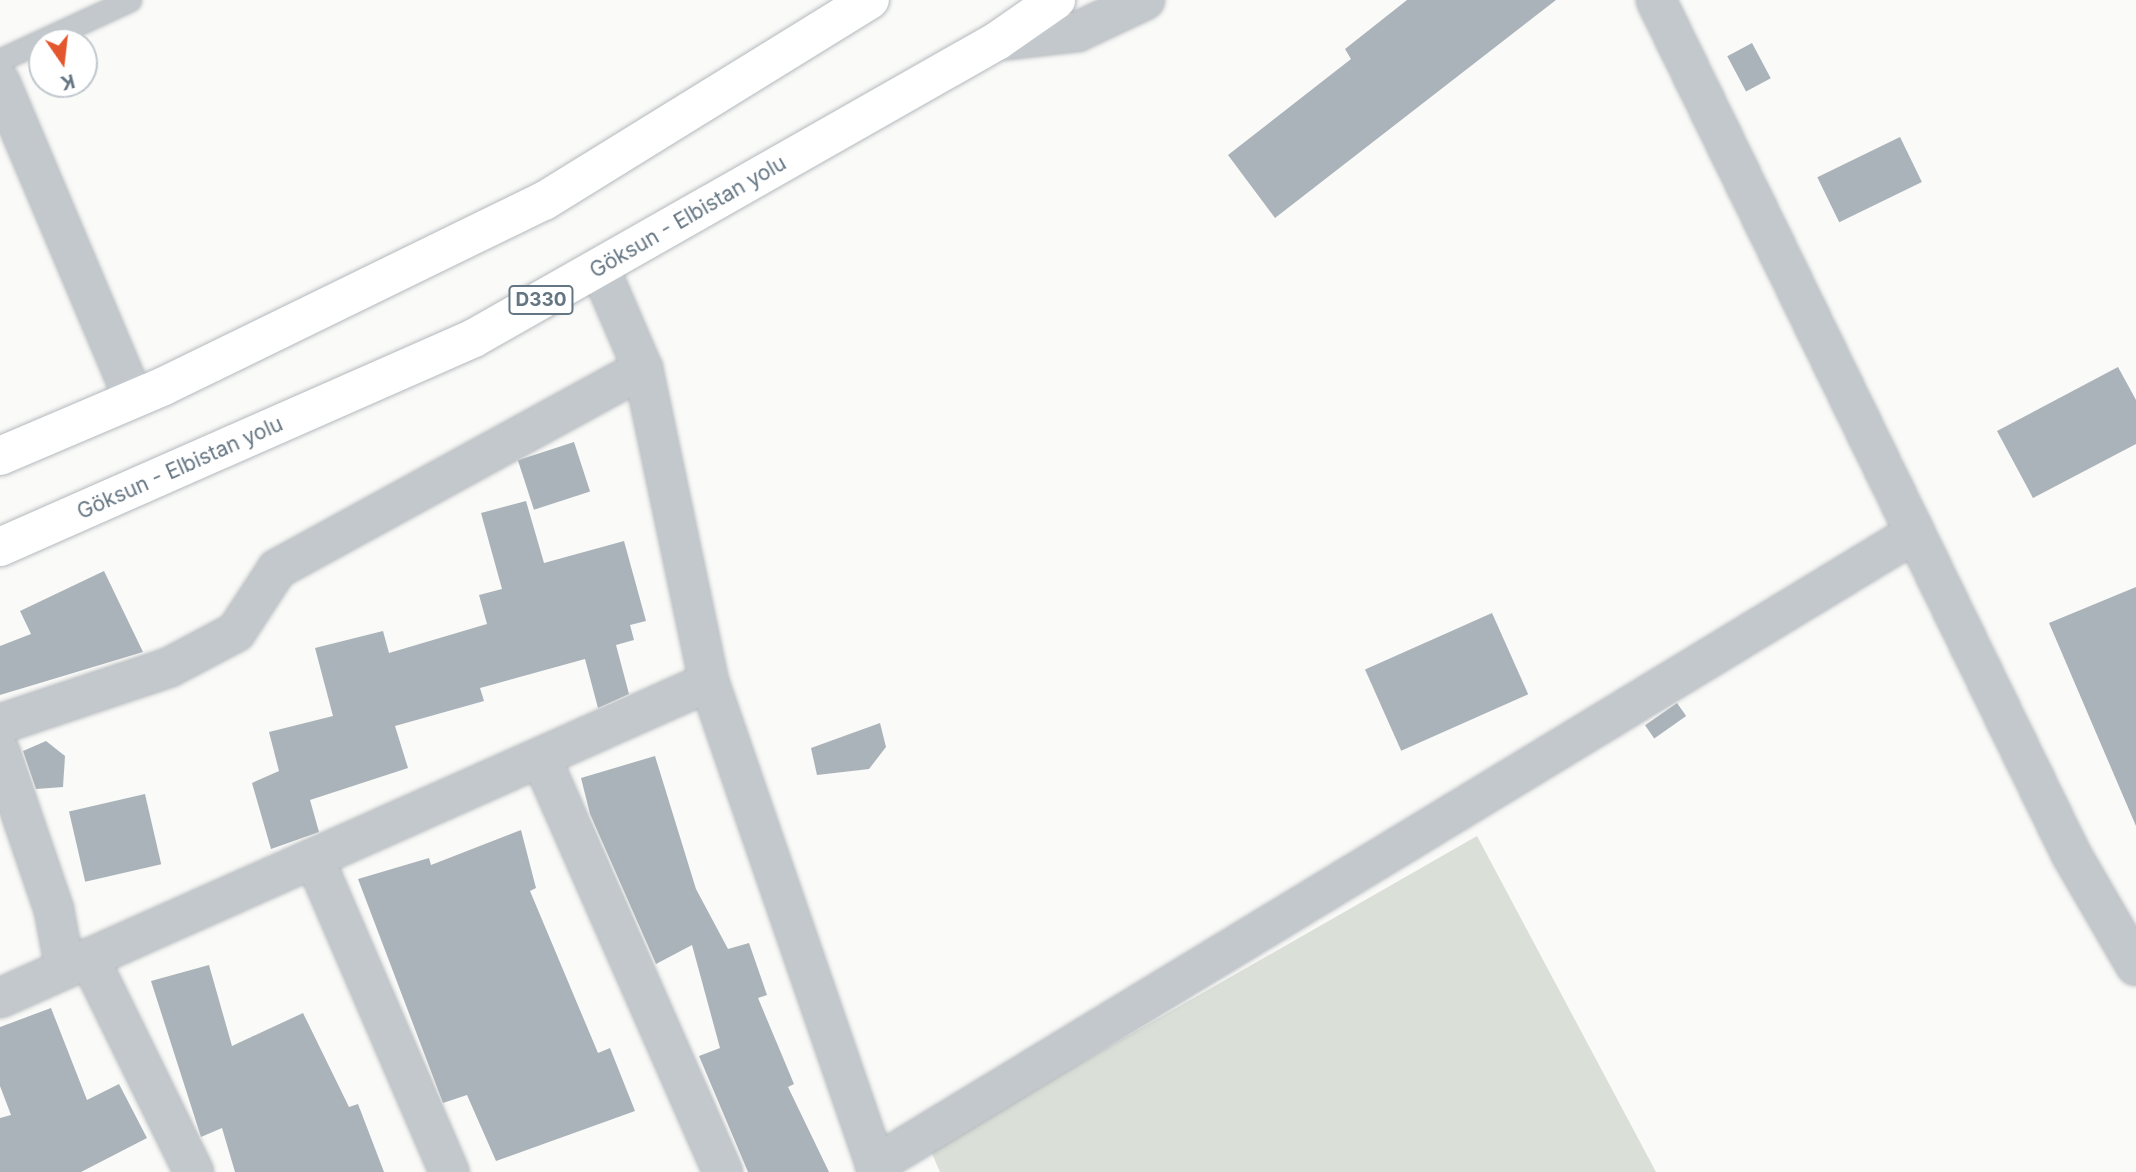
<!DOCTYPE html>
<meta charset="utf-8">
<style>
body{margin:0}
#map{position:relative;width:2136px;height:1172px;overflow:hidden;background:#fafaf8;font-family:Inter,sans-serif}
div>[style]{position:absolute}
.green>*{inset:0;background:#dadfd7}
.building>*{inset:0;background:#aab3b9;transform-origin:0 0}
.roads{filter:drop-shadow(0 0 2px #b4b9bd) drop-shadow(0 0 2px #b4b9bd)}
.service>*{height:21px;margin:-10.5px;padding:0 10.5px;transform-origin:10.5px;border-radius:10.5px;background:#c3c8cc}
.minor>*{height:38px;margin:-19px;padding:0 19px;transform-origin:19px;border-radius:19px;background:#c3c8cc}
.trunk>*{height:38px;margin:-19px;padding:0 19px;transform-origin:19px;border-radius:19px;background:#fff}
span{translate:-50% -50%;white-space:nowrap;text-align:center;line-height:1.15;-webkit-text-stroke:7px #fff;paint-order:stroke}
.shield-label span{padding:2px 5px;background:#fff;border:2px solid;border-radius:5px;-webkit-text-stroke-width:0}
.shield-label{font-size:19px;color:#657683;font-weight:700}
.street-label{font-size:21px;color:#657683}
.north{position:absolute;left:28px;top:28px;width:70px;height:70px;box-sizing:border-box;background:#fff;border:2px solid #c1c8cd;border-radius:50%;rotate:166deg;font-size:19px;font-weight:700;line-height:28px;text-align:center;color:#657683}
.north::after{content:'';display:block;margin:auto;width:24px;height:32px;background:#e4572e;clip-path:polygon(50% 0,100% 100%,50% 72%,0 100%)}
</style>
<div id="map">
<div class="green">
<i style="clip-path:polygon(1477px 836px,1656px 1172px,940px 1172px,930px 1149px)"></i>
</div>
<div class="building">
<i style="clip-path:polygon(1407px 0,1556px 0,1275px 218px,1228px 155px,1351px 59px,1345px 49px)"></i>
<i style="left:1752px;top:43px;width:40px;height:28px;rotate:62deg"></i>
<i style="left:1900px;top:137px;width:50px;height:92px;rotate:64deg"></i>
<i style="clip-path:polygon(2118px 367px,2136px 400px,2136px 444px,2033px 498px,1997px 431px)"></i>
<i style="left:574px;top:442px;width:52px;height:59px;rotate:72deg"></i>
<i style="clip-path:polygon(526px 501px,544px 563px,624px 541px,646px 621px,630px 625px,634px 640px,616px 645px,629px 694px,598px 708px,585px 659px,480px 688px,484px 701px,395px 726px,408px 768px,310px 800px,319px 832px,271px 849px,252px 783px,279px 771px,269px 732px,333px 716px,315px 648px,383px 631px,389px 653px,487px 624px,479px 595px,502px 589px,481px 513px)"></i>
<i style="clip-path:polygon(104px 571px,143px 652px,0 695px,0 646px,31px 634px,20px 611px)"></i>
<i style="clip-path:polygon(2136px 587px,2136px 826px,2049px 623px)"></i>
<i style="left:1492px;top:613px;width:89px;height:139px;rotate:66deg"></i>
<i style="left:1677px;top:703px;width:16px;height:39px;rotate:55deg"></i>
<i style="clip-path:polygon(880px 723px,886px 747px,869px 769px,817px 775px,811px 748px)"></i>
<i style="clip-path:polygon(46px 741px,65px 756px,63px 787px,36px 789px,23px 751px)"></i>
<i style="clip-path:polygon(655px 756px,696px 889px,728px 949px,749px 943px,767px 995px,758px 998px,794px 1084px,788px 1087px,829px 1172px,748px 1172px,699px 1056px,720px 1048px,692px 945px,656px 964px,590px 814px,581px 778px)"></i>
<i style="left:145px;top:794px;width:72px;height:78px;rotate:77deg"></i>
<i style="clip-path:polygon(521px 830px,536px 888px,530px 891px,598px 1053px,610px 1048px,635px 1111px,496px 1161px,467px 1095px,443px 1103px,358px 879px,429px 858px,431px 865px)"></i>
<i style="clip-path:polygon(209px 965px,232px 1046px,303px 1013px,349px 1107px,358px 1104px,384px 1172px,235px 1172px,222px 1128px,201px 1137px,151px 981px)"></i>
<i style="clip-path:polygon(51px 1008px,87px 1100px,119px 1084px,147px 1138px,81px 1172px,0 1172px,0 1118px,11px 1115px,0 1086px,0 1027px)"></i>
</div>
<div class="roads">
<div class="service">
<i style="left:0;top:60px;width:143px;rotate:-24.8deg"></i>
</div>
<div class="minor">
<i style="left:1656px;top:0;width:949px;rotate:64.08deg"></i>
<i style="left:2071px;top:854px;width:129px;rotate:59.9deg"></i>
<i style="left:997px;top:41px;width:81px;rotate:-6.4deg"></i>
<i style="left:1077px;top:32px;width:75px;rotate:-25.2deg"></i>
<i style="left:0;top:82px;width:344px;rotate:67.1deg"></i>
<i style="left:599px;top:267px;width:111px;rotate:66.7deg"></i>
<i style="left:643px;top:369px;width:320px;rotate:78.1deg"></i>
<i style="left:709px;top:682px;width:518px;rotate:70.97deg"></i>
<i style="left:0;top:724px;width:179px;rotate:-18.5deg"></i>
<i style="left:170px;top:667px;width:75px;rotate:-27.9deg"></i>
<i style="left:236px;top:632px;width:75px;rotate:-56.9deg"></i>
<i style="left:277px;top:569px;width:417px;rotate:-28.7deg"></i>
<i style="left:0;top:752px;width:167px;rotate:71.1deg"></i>
<i style="left:54px;top:910px;width:60px;rotate:79.4deg"></i>
<i style="left:541px;top:758px;width:452px;rotate:66.3deg"></i>
<i style="left:314px;top:858px;width:342px;rotate:66.7deg"></i>
<i style="left:89px;top:958px;width:238px;rotate:63.9deg"></i>
<i style="left:0;top:998px;width:776px;rotate:-24.02deg"></i>
<i style="left:875px;top:1165px;width:1217px;rotate:-31.29deg"></i>
</div>
<div class="trunk">
<i style="left:0;top:456px;width:178px;rotate:-23.1deg"></i>
<i style="left:164px;top:386px;width:423px;rotate:-26deg"></i>
<i style="left:544px;top:201px;width:383px;rotate:-31.7deg"></i>
<i style="left:0;top:547px;width:518px;rotate:-23.79deg"></i>
<i style="left:474px;top:338px;width:601px;rotate:-29.59deg"></i>
<i style="left:997px;top:41px;width:72px;rotate:-34.8deg"></i>
</div>
</div>
<div class="shield-label">
<span style="left:541px;top:300px">D330</span>
</div>
<div class="street-label">
<span style="left:688px;top:217px;rotate:-30deg">Göksun - Elbistan yolu</span>
<span style="left:180px;top:468px;rotate:-24deg">Göksun - Elbistan yolu</span>
</div>
<div class="north">K</div>
</div>
